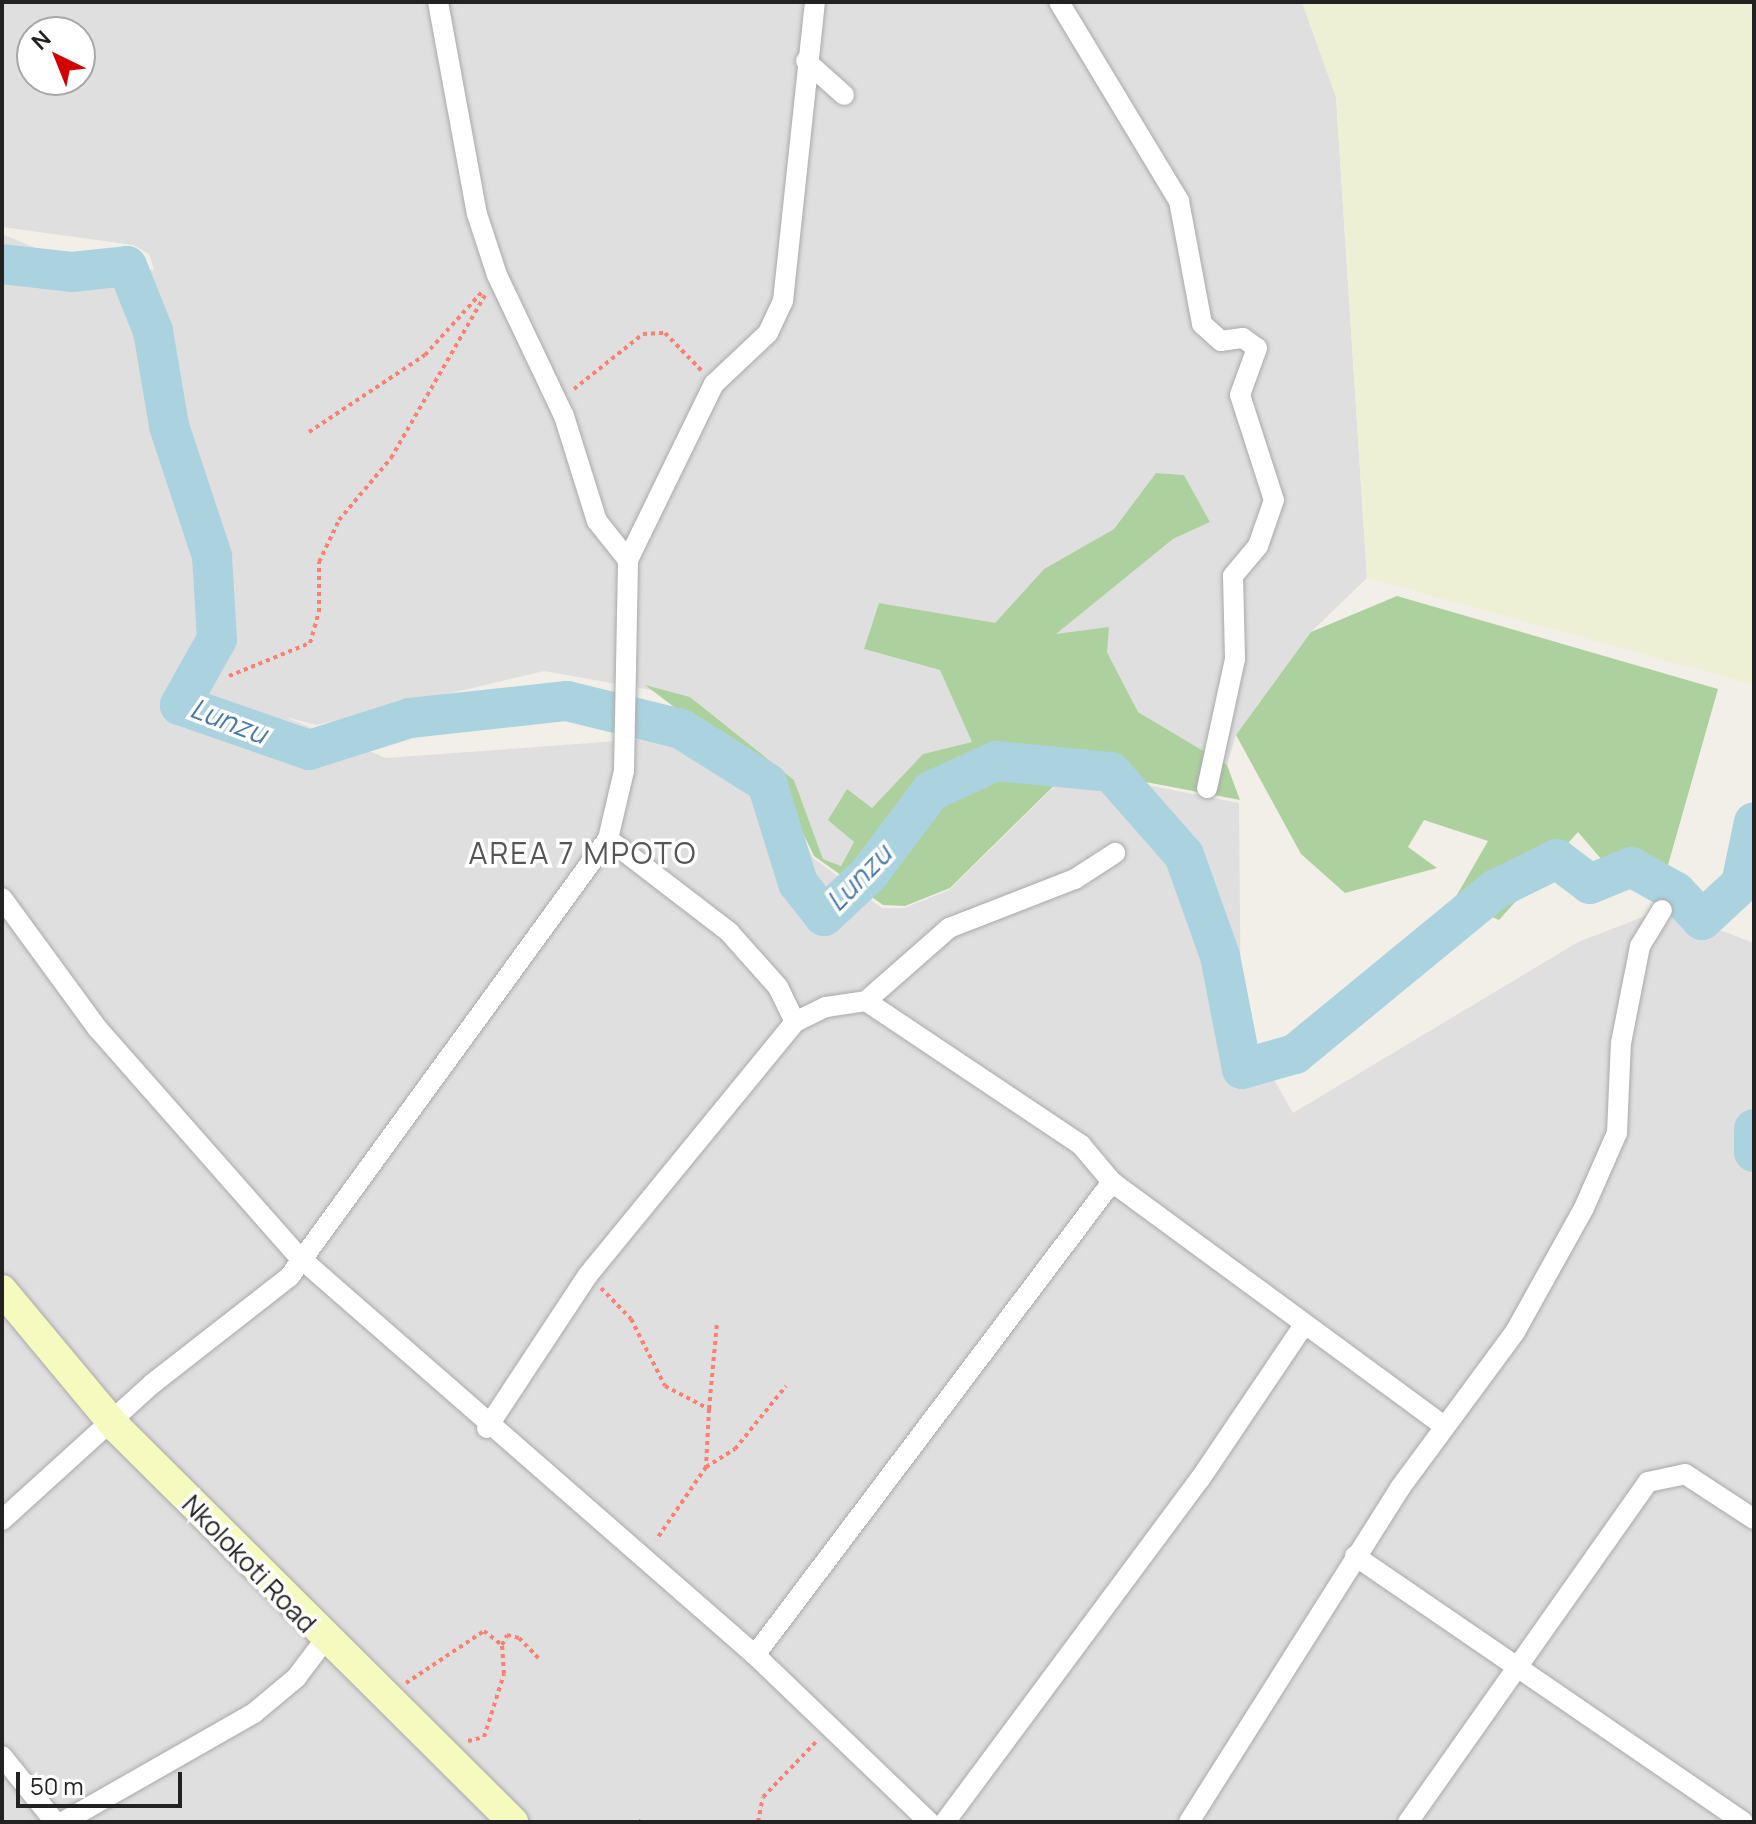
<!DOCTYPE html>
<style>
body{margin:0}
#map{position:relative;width:1756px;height:1824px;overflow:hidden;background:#f2efe9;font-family:Manrope,sans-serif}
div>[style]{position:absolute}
.residential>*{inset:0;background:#e0dfdf}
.farmland>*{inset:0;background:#eef0d5}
.forest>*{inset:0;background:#add19e}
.river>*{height:40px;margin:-20px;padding:0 20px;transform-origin:20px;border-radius:20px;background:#aad3df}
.path>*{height:4px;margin-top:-2px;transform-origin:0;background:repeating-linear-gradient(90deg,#fa8072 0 4px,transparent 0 8px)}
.roads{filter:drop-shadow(0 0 2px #a9a9a9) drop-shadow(0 0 2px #a9a9a9)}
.minor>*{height:20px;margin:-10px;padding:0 10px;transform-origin:10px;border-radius:10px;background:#fff}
.secondary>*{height:30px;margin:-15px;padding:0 15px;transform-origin:15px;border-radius:15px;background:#f7fabf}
span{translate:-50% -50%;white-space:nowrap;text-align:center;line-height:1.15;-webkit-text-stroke:7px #fff;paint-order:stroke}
.street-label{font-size:26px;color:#222}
.water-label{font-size:28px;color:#4a7aab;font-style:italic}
.quarter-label{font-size:30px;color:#555;letter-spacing:2px}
.frame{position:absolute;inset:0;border:4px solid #222;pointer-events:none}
.north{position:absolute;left:16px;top:16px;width:80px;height:80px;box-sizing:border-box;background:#fff;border:2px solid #a7a7a7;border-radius:50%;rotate:317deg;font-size:22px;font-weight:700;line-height:32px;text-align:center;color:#222}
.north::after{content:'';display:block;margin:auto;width:28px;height:36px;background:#d40000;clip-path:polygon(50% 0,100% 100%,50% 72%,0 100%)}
.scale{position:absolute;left:16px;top:1772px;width:166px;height:36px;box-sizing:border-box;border:4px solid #222;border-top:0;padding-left:10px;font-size:24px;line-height:28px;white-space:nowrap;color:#222;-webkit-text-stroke:6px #fff;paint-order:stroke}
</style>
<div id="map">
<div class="residential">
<i style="clip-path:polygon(evenodd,2px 2px,1302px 2px,1336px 97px,1367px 578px,1311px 632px,1236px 735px,1227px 765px,1138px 712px,1107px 652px,1054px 635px,1173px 539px,1210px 522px,1184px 475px,1157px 473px,1114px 529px,1044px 569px,995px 623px,864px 649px,941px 670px,972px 742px,923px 754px,872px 808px,847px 790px,854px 842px,841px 866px,823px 859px,794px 780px,690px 697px,544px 671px,316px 725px,285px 717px,386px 758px,714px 734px,781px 790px,813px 858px,882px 908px,904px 908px,949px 890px,1071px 770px,1239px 803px,1241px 1022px,1293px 1113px,1578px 942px,1664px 909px,1754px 943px,1754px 1822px,2px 1822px,2px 234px,69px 262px,154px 270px,149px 254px,133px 245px,2px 227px,2px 2px,32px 32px,80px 32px,80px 80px,32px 80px,32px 32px)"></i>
</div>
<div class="farmland">
<i style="clip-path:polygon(1302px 2px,1754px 2px,1754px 685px,1367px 578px,1336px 97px)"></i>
</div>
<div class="forest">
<i style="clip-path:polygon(1156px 473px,1184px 475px,1210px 522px,1173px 539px,1056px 634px,1109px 627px,1107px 652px,1138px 712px,1227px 765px,1240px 800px,1072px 768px,950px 888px,905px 906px,883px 905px,814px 856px,781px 788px,645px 685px,690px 697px,794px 780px,823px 859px,841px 866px,854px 842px,828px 820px,847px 789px,872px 808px,923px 754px,972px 742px,940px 670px,864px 649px,879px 603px,995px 623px,1044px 569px,1114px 529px)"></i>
<i style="clip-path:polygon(1397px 596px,1718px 689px,1668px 865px,1614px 874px,1578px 832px,1499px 920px,1454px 900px,1488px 841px,1424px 820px,1408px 847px,1437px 868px,1345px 893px,1301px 854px,1236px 735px,1311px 632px)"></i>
</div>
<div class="river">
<i style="left:2px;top:264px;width:70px;rotate:6.5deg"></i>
<i style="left:72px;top:272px;width:55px;rotate:-6.2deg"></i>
<i style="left:127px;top:266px;width:70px;rotate:68.2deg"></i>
<i style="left:153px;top:331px;width:96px;rotate:80.4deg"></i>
<i style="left:169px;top:426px;width:137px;rotate:71.7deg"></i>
<i style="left:212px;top:556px;width:83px;rotate:86.6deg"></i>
<i style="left:217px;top:639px;width:76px;rotate:119.3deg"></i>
<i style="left:180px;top:705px;width:137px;rotate:19.2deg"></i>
<i style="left:309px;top:750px;width:106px;rotate:-17.6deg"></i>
<i style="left:410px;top:718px;width:158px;rotate:-6.2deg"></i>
<i style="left:567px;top:701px;width:117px;rotate:13.8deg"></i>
<i style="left:681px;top:729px;width:102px;rotate:32.1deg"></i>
<i style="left:767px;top:783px;width:105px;rotate:72.8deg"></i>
<i style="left:798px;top:883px;width:42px;rotate:51.8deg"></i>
<i style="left:824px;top:916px;width:60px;rotate:-43deg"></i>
<i style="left:868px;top:875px;width:105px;rotate:-53.1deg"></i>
<i style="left:931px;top:791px;width:72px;rotate:-24.8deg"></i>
<i style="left:996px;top:761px;width:116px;rotate:5.5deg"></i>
<i style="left:1111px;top:772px;width:111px;rotate:48.7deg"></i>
<i style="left:1184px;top:855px;width:107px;rotate:70.4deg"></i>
<i style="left:1220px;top:956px;width:115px;rotate:79deg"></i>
<i style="left:1242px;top:1069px;width:55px;rotate:-15.8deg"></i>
<i style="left:1295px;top:1054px;width:260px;rotate:-39.4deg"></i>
<i style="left:1496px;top:889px;width:68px;rotate:-26.2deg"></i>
<i style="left:1557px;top:859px;width:41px;rotate:37.1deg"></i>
<i style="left:1590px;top:884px;width:44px;rotate:-22.5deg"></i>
<i style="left:1631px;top:867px;width:51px;rotate:29.1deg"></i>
<i style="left:1676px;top:892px;width:38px;rotate:47deg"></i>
<i style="left:1702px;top:920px;width:53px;rotate:-42.7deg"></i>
<i style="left:1741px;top:884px;width:63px;rotate:-78.2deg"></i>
<i style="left:1754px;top:1129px;width:23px;rotate:90deg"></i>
</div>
<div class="path">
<i style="left:574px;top:389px;width:88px;rotate:-38.6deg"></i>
<i style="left:643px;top:334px;width:22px;rotate:-3deg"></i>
<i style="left:665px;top:333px;width:53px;rotate:45.8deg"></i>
<i style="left:309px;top:432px;width:139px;rotate:-33.6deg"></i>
<i style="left:425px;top:355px;width:85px;rotate:-47.9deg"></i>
<i style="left:229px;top:676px;width:87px;rotate:-22.2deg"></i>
<i style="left:310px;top:643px;width:32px;rotate:-74deg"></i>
<i style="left:319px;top:612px;width:50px;rotate:-90deg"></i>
<i style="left:319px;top:562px;width:47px;rotate:-64.5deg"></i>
<i style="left:339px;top:520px;width:81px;rotate:-50deg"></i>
<i style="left:391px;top:458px;width:188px;rotate:-60deg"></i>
<i style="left:601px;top:1288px;width:43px;rotate:45.9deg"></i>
<i style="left:631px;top:1319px;width:75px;rotate:63.1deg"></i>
<i style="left:665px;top:1386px;width:50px;rotate:27.6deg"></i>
<i style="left:709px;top:1409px;width:58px;rotate:93deg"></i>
<i style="left:706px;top:1467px;width:88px;rotate:124.4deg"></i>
<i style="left:709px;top:1409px;width:86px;rotate:-84.7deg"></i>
<i style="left:706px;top:1467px;width:34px;rotate:-32deg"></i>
<i style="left:735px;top:1449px;width:81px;rotate:-51deg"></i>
<i style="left:406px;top:1683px;width:94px;rotate:-33.7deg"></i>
<i style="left:484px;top:1631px;width:23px;rotate:38deg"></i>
<i style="left:502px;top:1645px;width:11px;rotate:-63deg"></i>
<i style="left:507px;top:1635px;width:12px;rotate:14deg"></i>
<i style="left:519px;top:1638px;width:28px;rotate:46deg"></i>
<i style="left:468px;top:1741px;width:16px;rotate:-14deg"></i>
<i style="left:484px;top:1737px;width:66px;rotate:-72.4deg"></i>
<i style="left:504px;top:1674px;width:29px;rotate:-94deg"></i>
<i style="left:638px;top:1820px;width:3px;rotate:45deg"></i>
<i style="left:758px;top:1822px;width:25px;rotate:-79deg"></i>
<i style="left:763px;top:1797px;width:76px;rotate:-46.1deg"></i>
</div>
<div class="roads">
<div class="minor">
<i style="left:438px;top:2px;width:216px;rotate:79.6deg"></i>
<i style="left:477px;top:214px;width:64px;rotate:71.8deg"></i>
<i style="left:497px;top:275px;width:156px;rotate:64.6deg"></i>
<i style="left:564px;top:416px;width:110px;rotate:72.6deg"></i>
<i style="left:597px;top:521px;width:50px;rotate:51.5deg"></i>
<i style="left:1059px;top:2px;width:232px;rotate:58.9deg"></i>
<i style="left:1179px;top:201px;width:125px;rotate:79.4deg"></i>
<i style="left:1202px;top:324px;width:25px;rotate:42deg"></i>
<i style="left:1221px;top:341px;width:22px;rotate:-8deg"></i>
<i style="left:1243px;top:338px;width:17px;rotate:36deg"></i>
<i style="left:1257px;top:348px;width:50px;rotate:109.9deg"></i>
<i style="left:1240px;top:395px;width:110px;rotate:72.1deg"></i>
<i style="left:1274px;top:500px;width:49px;rotate:109.2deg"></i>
<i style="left:1258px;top:546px;width:39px;rotate:130deg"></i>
<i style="left:1233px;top:576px;width:83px;rotate:88.6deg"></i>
<i style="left:1235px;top:659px;width:132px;rotate:102.2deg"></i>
<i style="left:806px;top:61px;width:51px;rotate:41.8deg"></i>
<i style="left:608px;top:839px;width:153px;rotate:37.5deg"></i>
<i style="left:729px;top:932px;width:74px;rotate:48.3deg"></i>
<i style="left:778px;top:987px;width:39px;rotate:64deg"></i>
<i style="left:2px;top:898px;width:162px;rotate:53.8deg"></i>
<i style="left:98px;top:1029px;width:303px;rotate:48.6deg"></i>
<i style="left:298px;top:1256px;width:607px;rotate:41.12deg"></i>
<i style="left:755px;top:1655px;width:241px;rotate:43.8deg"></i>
<i style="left:866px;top:1001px;width:259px;rotate:33.8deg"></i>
<i style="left:1081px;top:1145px;width:48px;rotate:50deg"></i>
<i style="left:1112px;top:1182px;width:411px;rotate:36.3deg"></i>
<i style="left:487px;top:1428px;width:183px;rotate:-56.6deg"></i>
<i style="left:588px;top:1275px;width:327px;rotate:-50.7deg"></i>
<i style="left:795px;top:1022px;width:34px;rotate:-26deg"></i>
<i style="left:826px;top:1007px;width:40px;rotate:-8.5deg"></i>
<i style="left:866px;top:1001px;width:111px;rotate:-41.3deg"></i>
<i style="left:949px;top:928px;width:135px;rotate:-21.3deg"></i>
<i style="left:1075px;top:879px;width:48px;rotate:-33deg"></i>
<i style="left:2px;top:1520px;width:202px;rotate:-42.2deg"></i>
<i style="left:152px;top:1384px;width:175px;rotate:-38deg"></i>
<i style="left:290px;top:1276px;width:540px;rotate:-53.96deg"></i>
<i style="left:608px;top:839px;width:70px;rotate:-76.8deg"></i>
<i style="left:624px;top:771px;width:211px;rotate:-88.9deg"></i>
<i style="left:628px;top:560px;width:196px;rotate:-64deg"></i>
<i style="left:714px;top:384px;width:74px;rotate:-43.4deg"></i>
<i style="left:768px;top:333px;width:35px;rotate:-65deg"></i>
<i style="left:783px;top:301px;width:301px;rotate:-83.9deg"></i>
<i style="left:1355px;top:1556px;width:470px;rotate:34.4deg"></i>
<i style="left:755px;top:1655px;width:593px;rotate:-52.96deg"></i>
<i style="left:2px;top:1756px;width:85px;rotate:51.2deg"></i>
<i style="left:63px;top:1822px;width:220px;rotate:-29.7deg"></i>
<i style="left:254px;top:1713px;width:55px;rotate:-39.8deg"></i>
<i style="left:296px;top:1678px;width:46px;rotate:-52.9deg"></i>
<i style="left:945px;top:1822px;width:427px;rotate:-53.4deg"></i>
<i style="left:1200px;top:1479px;width:186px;rotate:-56deg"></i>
<i style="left:1189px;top:1822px;width:395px;rotate:-57.7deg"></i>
<i style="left:1400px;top:1488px;width:194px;rotate:-53.6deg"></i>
<i style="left:1515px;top:1332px;width:142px;rotate:-60.9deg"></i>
<i style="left:1584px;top:1208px;width:82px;rotate:-66.3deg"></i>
<i style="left:1617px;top:1133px;width:90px;rotate:-87.5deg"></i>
<i style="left:1621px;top:1043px;width:99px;rotate:-78.9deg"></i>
<i style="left:1640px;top:946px;width:42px;rotate:-58.6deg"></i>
<i style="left:1408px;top:1822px;width:416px;rotate:-54.8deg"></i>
<i style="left:1648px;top:1482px;width:38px;rotate:-12deg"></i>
<i style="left:1685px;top:1474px;width:82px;rotate:33.1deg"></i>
</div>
<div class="secondary">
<i style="left:2px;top:1290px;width:180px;rotate:50.2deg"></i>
<i style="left:117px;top:1428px;width:559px;rotate:44.85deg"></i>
</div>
</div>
<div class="street-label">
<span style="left:249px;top:1564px;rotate:46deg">Nkolokoti Road</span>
</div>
<div class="water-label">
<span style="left:229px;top:720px;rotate:21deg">Lunzu</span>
<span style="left:858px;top:877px;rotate:-46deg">Lunzu</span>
</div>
<div class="quarter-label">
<span style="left:583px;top:853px">AREA 7 MPOTO</span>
</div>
<div class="frame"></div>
<div class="north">N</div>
<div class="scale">50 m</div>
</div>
